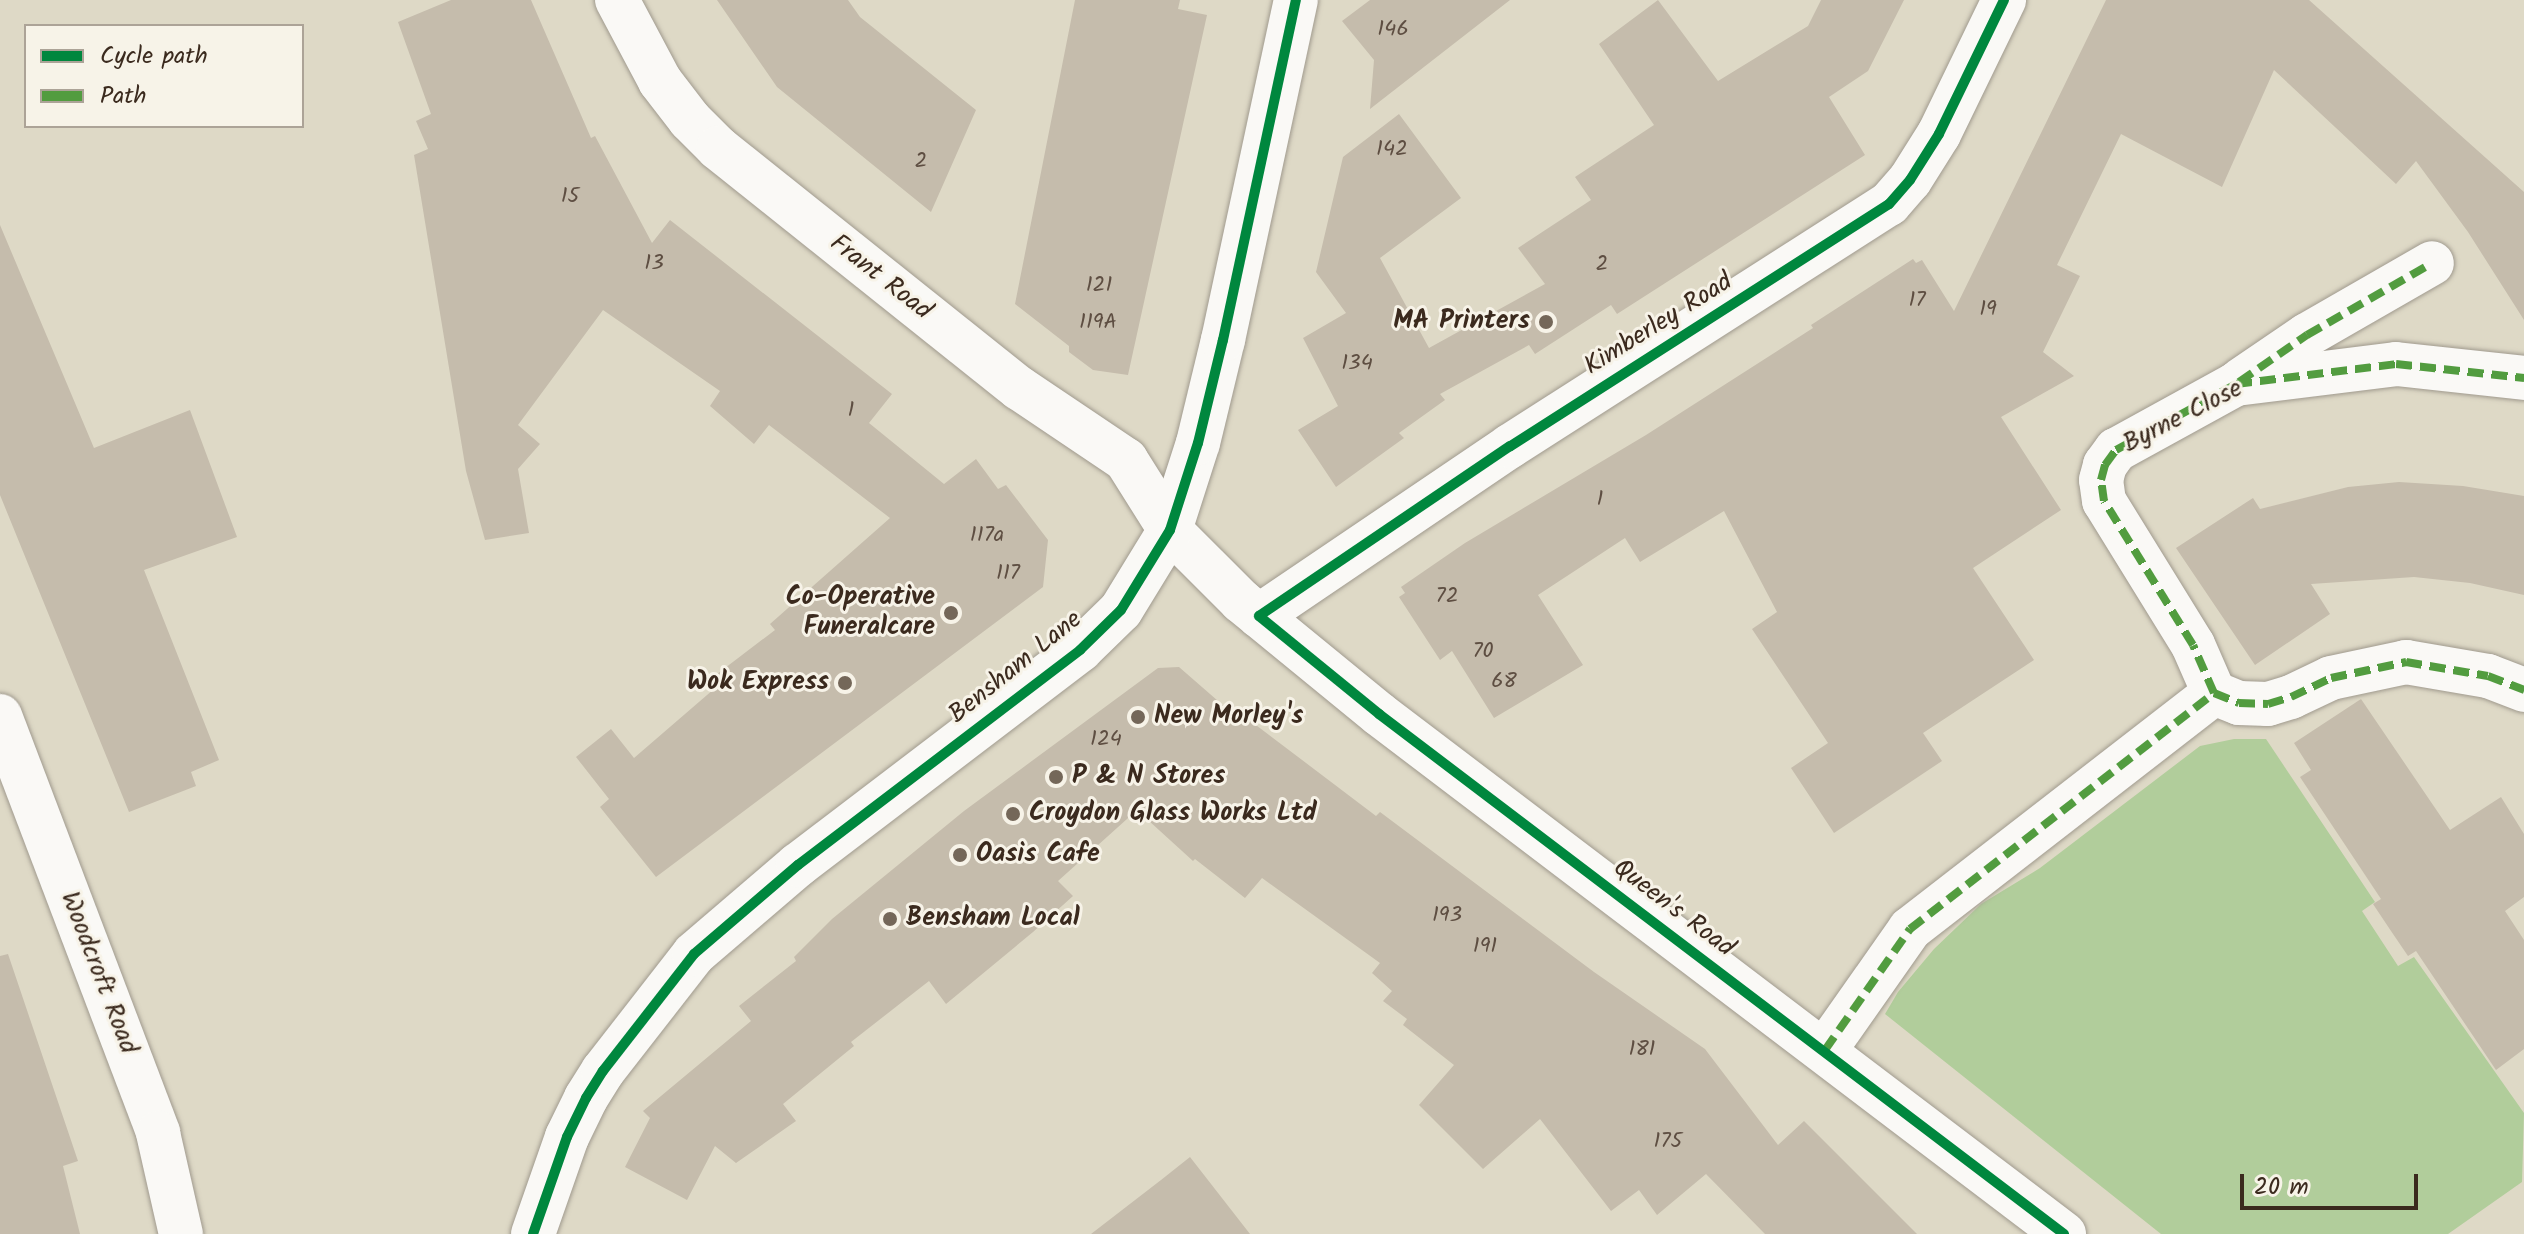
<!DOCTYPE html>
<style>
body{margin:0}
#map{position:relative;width:2524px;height:1234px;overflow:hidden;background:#ded9c6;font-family:Kalam,sans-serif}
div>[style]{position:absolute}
.green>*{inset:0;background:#b1cd9b}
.building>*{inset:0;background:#c5bcac}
.roads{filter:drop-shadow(0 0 2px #a09a8e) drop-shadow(0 0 2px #a09a8e)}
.minor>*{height:44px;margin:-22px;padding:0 22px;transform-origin:22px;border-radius:22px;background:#faf9f6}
.quiet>*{height:8px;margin-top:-4px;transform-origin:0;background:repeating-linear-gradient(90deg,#529c3f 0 16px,transparent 0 24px)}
.cycleway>*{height:10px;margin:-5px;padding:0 5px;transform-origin:5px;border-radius:5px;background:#00873e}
.dots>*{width:22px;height:22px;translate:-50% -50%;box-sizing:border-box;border:4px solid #f7f3e8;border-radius:50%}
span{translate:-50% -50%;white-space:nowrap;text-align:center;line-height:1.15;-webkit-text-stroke:6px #f7f3e8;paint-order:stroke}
.number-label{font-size:22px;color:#5e4e42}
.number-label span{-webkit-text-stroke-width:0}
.street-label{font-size:26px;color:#3b2a1e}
.poi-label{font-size:26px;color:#3b2a1e;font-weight:700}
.right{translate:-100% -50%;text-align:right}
.left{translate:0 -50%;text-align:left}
.legend{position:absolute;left:24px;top:24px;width:280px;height:104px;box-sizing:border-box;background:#f7f3e8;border:2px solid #aca397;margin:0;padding:10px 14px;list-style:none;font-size:24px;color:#3b2a1e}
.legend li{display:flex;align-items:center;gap:16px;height:40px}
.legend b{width:40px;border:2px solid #aca397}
.scale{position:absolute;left:2240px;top:1174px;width:178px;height:36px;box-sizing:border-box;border:4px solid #3b2a1e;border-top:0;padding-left:10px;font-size:24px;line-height:28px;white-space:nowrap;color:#3b2a1e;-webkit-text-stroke:6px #f7f3e8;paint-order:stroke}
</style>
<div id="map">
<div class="green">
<i style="clip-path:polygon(2234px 739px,2266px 739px,2375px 902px,2362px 911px,2398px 966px,2414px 957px,2524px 1113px,2522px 1182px,2448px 1234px,2161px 1234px,1885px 1014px,1898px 992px,1934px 949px,1981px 904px,2040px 868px,2200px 746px)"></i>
</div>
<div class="building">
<i style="clip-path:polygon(451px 0,531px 0,591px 138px,595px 136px,652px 243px,670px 220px,892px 394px,869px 423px,944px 484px,976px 459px,998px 489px,1006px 485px,1048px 540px,1043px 587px,656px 877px,600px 807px,609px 799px,576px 757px,611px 729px,634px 758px,714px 689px,708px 681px,775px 630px,770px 624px,890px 518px,769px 425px,754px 444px,710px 406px,720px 391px,603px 310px,518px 425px,540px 444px,518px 469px,529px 533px,485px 540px,466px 471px,414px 155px,428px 149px,416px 121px,431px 114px,398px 22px)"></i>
<i style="clip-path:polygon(717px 0,848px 0,860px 17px,976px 110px,931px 212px,777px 87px)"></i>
<i style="clip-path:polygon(1075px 0,1180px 0,1178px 9px,1207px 15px,1128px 375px,1093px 370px,1069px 352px,1069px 346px,1015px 304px)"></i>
<i style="clip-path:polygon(1370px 0,1510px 0,1370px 109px,1374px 60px,1342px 21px)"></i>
<i style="clip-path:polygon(1658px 0,1718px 81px,1808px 26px,1821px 0,1904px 0,1868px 71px,1829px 97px,1865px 155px,1617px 314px,1611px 305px,1535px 354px,1529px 345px,1440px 394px,1445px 400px,1399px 433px,1404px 438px,1336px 487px,1298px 430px,1338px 406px,1303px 338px,1346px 313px,1316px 272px,1343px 157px,1399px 114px,1461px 198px,1380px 258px,1429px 348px,1545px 284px,1518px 248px,1591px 200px,1575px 177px,1654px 125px,1599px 44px)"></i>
<i style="clip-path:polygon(2106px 0,2309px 0,2524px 192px,2524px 320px,2468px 232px,2416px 161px,2396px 184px,2274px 70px,2222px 187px,2121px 134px,2057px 265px,2080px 276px,2043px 352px,2074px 376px,2001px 417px,2061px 510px,1973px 568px,2034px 660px,1923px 733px,1942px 761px,1834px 833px,1791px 768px,1828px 743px,1752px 629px,1777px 612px,1724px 511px,1640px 562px,1625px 538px,1538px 595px,1583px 665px,1494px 718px,1452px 651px,1440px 660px,1399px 597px,1405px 593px,1401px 587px,1465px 543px,1646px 435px,1813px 328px,1811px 325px,1913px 259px,1916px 263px,1922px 260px,1954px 311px)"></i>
<i style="clip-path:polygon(0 225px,94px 448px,190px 410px,237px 537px,144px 570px,219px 760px,191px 772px,196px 786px,129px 812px,0 495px)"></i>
<i style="clip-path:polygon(2399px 482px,2463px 486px,2524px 496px,2524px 595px,2470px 583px,2414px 577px,2311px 584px,2330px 614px,2255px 665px,2176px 548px,2253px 498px,2260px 509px,2348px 487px)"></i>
<i style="clip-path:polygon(1179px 667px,1241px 721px,1244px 716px,1376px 816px,1380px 812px,1594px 972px,1705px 1049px,1778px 1145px,1804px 1121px,1917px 1234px,1765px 1234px,1706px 1174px,1657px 1215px,1639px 1190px,1611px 1211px,1540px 1119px,1483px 1169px,1419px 1105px,1454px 1065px,1403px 1025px,1407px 1019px,1383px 1001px,1392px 991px,1372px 973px,1380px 963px,1262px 878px,1245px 898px,1195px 859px,1193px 861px,1137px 810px,1058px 881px,1073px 896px,1033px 932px,946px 1004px,929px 981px,851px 1042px,854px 1046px,783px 1104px,796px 1121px,736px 1163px,715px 1146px,687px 1200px,625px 1167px,650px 1118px,643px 1111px,751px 1021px,739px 1006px,796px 961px,794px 957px,832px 919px,964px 811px,1158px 668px)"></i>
<i style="clip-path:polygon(2361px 699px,2450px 830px,2501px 797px,2524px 834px,2524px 897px,2505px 911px,2524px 940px,2524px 1049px,2496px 1070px,2416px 951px,2408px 956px,2391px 931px,2373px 904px,2381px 899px,2300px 777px,2311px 770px,2294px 743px)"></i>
<i style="clip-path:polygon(8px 954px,78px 1161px,63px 1166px,80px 1234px,0 1234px,0 956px)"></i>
<i style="clip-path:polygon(1190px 1157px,1250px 1234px,1091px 1234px,1161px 1180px)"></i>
</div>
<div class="roads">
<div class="minor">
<i style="left:617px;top:0;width:92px;rotate:62deg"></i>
<i style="left:660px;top:81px;width:49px;rotate:52.4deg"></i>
<i style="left:690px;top:120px;width:40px;rotate:45deg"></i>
<i style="left:718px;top:148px;width:385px;rotate:38.6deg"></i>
<i style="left:1019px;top:388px;width:129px;rotate:33.9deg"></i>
<i style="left:1126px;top:460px;width:83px;rotate:57.8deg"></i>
<i style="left:1170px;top:530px;width:100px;rotate:45deg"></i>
<i style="left:1241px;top:601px;width:178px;rotate:39.3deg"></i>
<i style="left:1379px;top:714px;width:860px;rotate:37.2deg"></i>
<i style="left:2241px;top:380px;width:80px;rotate:-34.3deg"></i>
<i style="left:2307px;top:335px;width:144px;rotate:-29.9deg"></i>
<i style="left:1259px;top:616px;width:303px;rotate:-34.1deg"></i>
<i style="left:1510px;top:446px;width:450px;rotate:-32.6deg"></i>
<i style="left:1889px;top:204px;width:32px;rotate:-49deg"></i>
<i style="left:1910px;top:180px;width:54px;rotate:-57.8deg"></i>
<i style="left:1939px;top:134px;width:149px;rotate:-64.1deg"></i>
<i style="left:2214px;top:693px;width:52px;rotate:-113.6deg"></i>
<i style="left:2193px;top:645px;width:169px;rotate:-121.7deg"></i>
<i style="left:2104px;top:501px;width:21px;rotate:-98deg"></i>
<i style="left:2101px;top:480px;width:16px;rotate:-75deg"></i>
<i style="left:2105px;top:465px;width:19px;rotate:-54deg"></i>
<i style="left:2116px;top:450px;width:137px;rotate:-28.8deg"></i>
<i style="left:2236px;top:384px;width:161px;rotate:-7.1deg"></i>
<i style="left:2396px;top:364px;width:129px;rotate:6.2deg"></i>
<i style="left:2214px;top:693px;width:27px;rotate:22deg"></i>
<i style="left:2239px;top:703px;width:29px;rotate:2deg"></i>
<i style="left:2268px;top:704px;width:24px;rotate:-17deg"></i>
<i style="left:2291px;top:697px;width:44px;rotate:-25.4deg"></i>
<i style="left:2331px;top:678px;width:77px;rotate:-12deg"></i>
<i style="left:2406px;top:662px;width:83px;rotate:9.7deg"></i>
<i style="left:2488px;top:676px;width:39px;rotate:21deg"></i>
<i style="left:0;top:716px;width:446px;rotate:69.2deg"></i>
<i style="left:158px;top:1133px;width:104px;rotate:77.2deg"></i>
<i style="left:1825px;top:1050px;width:148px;rotate:-54.9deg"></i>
<i style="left:1910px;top:929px;width:385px;rotate:-37.8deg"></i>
<i style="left:533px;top:1234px;width:103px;rotate:-70.7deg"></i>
<i style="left:567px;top:1137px;width:43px;rotate:-64deg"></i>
<i style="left:586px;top:1098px;width:32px;rotate:-58deg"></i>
<i style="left:603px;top:1071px;width:148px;rotate:-52.1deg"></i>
<i style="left:694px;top:954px;width:137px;rotate:-40.6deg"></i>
<i style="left:798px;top:865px;width:355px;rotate:-37.3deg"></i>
<i style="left:1080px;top:650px;width:57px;rotate:-44.3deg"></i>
<i style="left:1121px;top:610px;width:94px;rotate:-58.5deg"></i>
<i style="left:1170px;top:530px;width:91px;rotate:-72.2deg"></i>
<i style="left:1198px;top:443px;width:106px;rotate:-76.4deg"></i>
<i style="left:1223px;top:340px;width:348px;rotate:-77.9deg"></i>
</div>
</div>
<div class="quiet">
<i style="left:2239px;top:382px;width:83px;rotate:-34.7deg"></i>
<i style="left:2307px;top:335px;width:144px;rotate:-29.9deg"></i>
<i style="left:2214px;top:693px;width:52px;rotate:-113.6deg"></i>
<i style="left:2193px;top:645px;width:169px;rotate:-121.7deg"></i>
<i style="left:2104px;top:501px;width:21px;rotate:-98deg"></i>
<i style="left:2101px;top:480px;width:16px;rotate:-75deg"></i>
<i style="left:2105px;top:465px;width:19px;rotate:-54deg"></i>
<i style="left:2116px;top:450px;width:137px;rotate:-28.8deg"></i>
<i style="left:2236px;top:384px;width:161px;rotate:-7.1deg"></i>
<i style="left:2396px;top:364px;width:129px;rotate:6.2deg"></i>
<i style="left:2214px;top:693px;width:27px;rotate:22deg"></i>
<i style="left:2239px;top:703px;width:29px;rotate:2deg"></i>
<i style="left:2268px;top:704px;width:24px;rotate:-17deg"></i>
<i style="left:2291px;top:697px;width:44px;rotate:-25.4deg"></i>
<i style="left:2331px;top:678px;width:77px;rotate:-12deg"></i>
<i style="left:2406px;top:662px;width:83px;rotate:9.7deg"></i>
<i style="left:2488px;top:676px;width:39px;rotate:21deg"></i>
<i style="left:1825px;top:1050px;width:148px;rotate:-54.9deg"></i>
<i style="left:1910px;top:929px;width:385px;rotate:-37.8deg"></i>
</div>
<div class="cycleway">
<i style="left:2004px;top:0;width:149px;rotate:115.9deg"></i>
<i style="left:1939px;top:134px;width:54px;rotate:122.2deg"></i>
<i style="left:1910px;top:180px;width:32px;rotate:131deg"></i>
<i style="left:1889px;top:204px;width:450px;rotate:147.4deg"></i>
<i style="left:1510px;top:446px;width:303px;rotate:145.9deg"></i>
<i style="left:1259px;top:616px;width:155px;rotate:39.2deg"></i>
<i style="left:1379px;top:714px;width:860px;rotate:37.2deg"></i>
<i style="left:533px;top:1234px;width:103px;rotate:-70.7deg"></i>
<i style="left:567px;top:1137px;width:43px;rotate:-64deg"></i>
<i style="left:586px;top:1098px;width:32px;rotate:-58deg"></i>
<i style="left:603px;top:1071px;width:148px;rotate:-52.1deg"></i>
<i style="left:694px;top:954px;width:137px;rotate:-40.6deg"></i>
<i style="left:798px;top:865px;width:355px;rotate:-37.3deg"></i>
<i style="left:1080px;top:650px;width:57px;rotate:-44.3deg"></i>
<i style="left:1121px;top:610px;width:94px;rotate:-58.5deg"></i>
<i style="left:1170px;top:530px;width:91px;rotate:-72.2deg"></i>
<i style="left:1198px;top:443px;width:106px;rotate:-76.4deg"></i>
<i style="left:1223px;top:340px;width:348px;rotate:-77.9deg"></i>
</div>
<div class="dots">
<i style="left:1546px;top:322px;background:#746759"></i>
<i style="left:951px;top:613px;background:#746759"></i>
<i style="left:845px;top:683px;background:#746759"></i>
<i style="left:1138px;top:717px;background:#746759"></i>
<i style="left:1056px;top:777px;background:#746759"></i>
<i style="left:1013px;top:814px;background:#746759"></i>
<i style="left:960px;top:855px;background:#746759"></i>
<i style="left:890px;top:919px;background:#746759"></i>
</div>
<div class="number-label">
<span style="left:1393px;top:30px">146</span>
<span style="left:1392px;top:150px">142</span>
<span style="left:921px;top:162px">2</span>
<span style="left:570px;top:197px">15</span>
<span style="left:654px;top:264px">13</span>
<span style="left:1602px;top:265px">2</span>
<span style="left:1099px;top:286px">121</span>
<span style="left:1917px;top:301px">17</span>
<span style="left:1988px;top:310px">19</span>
<span style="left:1098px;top:323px">119A</span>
<span style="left:1357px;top:364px">134</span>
<span style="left:851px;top:411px">1</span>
<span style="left:1600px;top:500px">1</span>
<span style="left:987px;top:536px">117a</span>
<span style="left:1008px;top:574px">117</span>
<span style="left:1447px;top:597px">72</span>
<span style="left:1483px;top:652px">70</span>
<span style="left:1504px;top:682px">68</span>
<span style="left:1106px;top:740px">124</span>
<span style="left:1447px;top:916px">193</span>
<span style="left:1485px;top:947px">191</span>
<span style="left:1642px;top:1050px">181</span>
<span style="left:1668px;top:1142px">175</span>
</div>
<div class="street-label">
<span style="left:880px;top:278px;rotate:38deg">Frant Road</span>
<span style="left:1659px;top:325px;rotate:-32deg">Kimberley Road</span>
<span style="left:2183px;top:417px;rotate:-27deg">Byrne Close</span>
<span style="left:1016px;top:668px;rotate:-39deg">Bensham Lane</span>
<span style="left:1673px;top:909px;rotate:37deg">Queen's Road</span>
<span style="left:98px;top:973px;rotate:69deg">Woodcroft Road</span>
</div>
<div class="poi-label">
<span class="right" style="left:1530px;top:322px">MA Printers</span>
<span class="right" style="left:935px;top:613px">Co-Operative<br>Funeralcare</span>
<span class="right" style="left:829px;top:683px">Wok Express</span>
<span class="left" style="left:1154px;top:717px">New Morley's</span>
<span class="left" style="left:1072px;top:777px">P &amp; N Stores</span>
<span class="left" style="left:1029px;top:814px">Croydon Glass Works Ltd</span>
<span class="left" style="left:976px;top:855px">Oasis Cafe</span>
<span class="left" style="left:906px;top:919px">Bensham Local</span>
</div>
<ul class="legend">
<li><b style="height:10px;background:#00873e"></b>Cycle path</li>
<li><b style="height:10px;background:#529c3f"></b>Path</li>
</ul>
<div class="scale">20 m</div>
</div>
